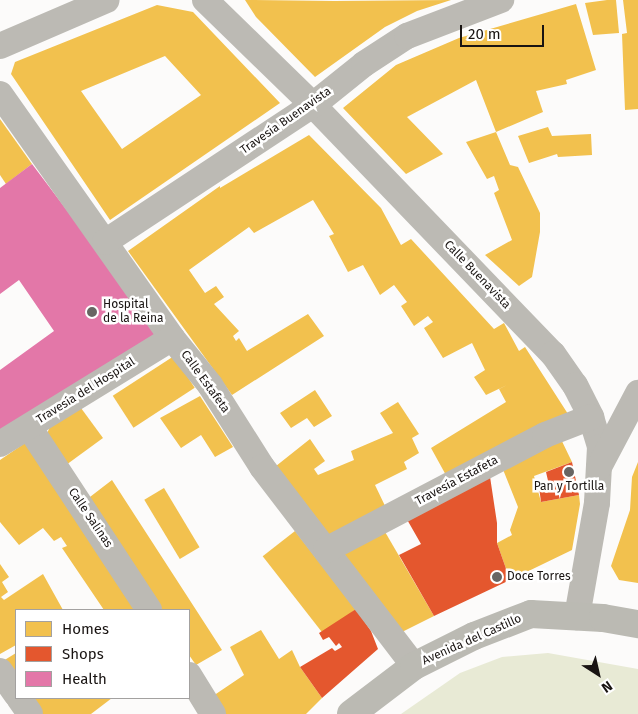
<!DOCTYPE html>
<meta charset="utf-8">
<style>
body{margin:0}
#map{position:relative;width:638px;height:714px;overflow:hidden;background:#fcfbfa;font-family:"Fira Sans",sans-serif}
div>[style]{position:absolute}
.green>*{inset:0;background:#e8ead5}
.homes>*{inset:0;background:#f2c14e;transform-origin:0 0}
.shops>*{inset:0;background:#e4572e}
.health>*{inset:0;background:#e377a8}
.street>*{height:26px;margin:-13px;padding:0 13px;transform-origin:13px;border-radius:13px;background:#bcbab4}
.secondary>*{height:28px;margin:-14px;padding:0 14px;transform-origin:14px;border-radius:14px;background:#bbbab3}
.dots>*{width:14px;height:14px;translate:-50% -50%;box-sizing:border-box;border:2px solid #fff;border-radius:50%}
span{translate:-50% -50%;white-space:nowrap;text-align:center;line-height:1.15;-webkit-text-stroke:5px #fff;paint-order:stroke}
.street-label{font-size:12px;color:#191412}
.poi-label{font-size:12px;color:#191412}
.left{translate:0 -50%;text-align:left}
.legend{position:absolute;left:15px;top:609px;width:175px;height:90px;box-sizing:border-box;background:#fff;border:1px solid #a3a1a0;margin:0;padding:6px 9px;list-style:none;font-size:15px;color:#191412}
.legend li{display:flex;align-items:center;gap:10px;height:25px}
.legend b{width:25px;border:1px solid #a3a1a0}
.north{position:absolute;left:573px;top:649px;width:50px;height:50px;-webkit-text-stroke:4px #fff;paint-order:stroke;rotate:145deg;font-size:14px;font-weight:700;line-height:20px;text-align:center;color:#191412}
.north::after{content:'';display:block;margin:auto;width:18px;height:22px;background:#191412;clip-path:polygon(50% 0,100% 100%,50% 72%,0 100%)}
.scale{position:absolute;left:460px;top:25px;width:84px;height:22px;box-sizing:border-box;border:2px solid #191412;border-top:0;padding-left:6px;font-size:15px;line-height:18px;white-space:nowrap;color:#191412;-webkit-text-stroke:4px #fff;paint-order:stroke}
</style>
<div id="map">
<div class="green">
<i style="clip-path:polygon(548px 653px,638px 669px,638px 714px,401px 714px,460px 673px,502px 657px)"></i>
</div>
<div class="homes">
<i style="clip-path:polygon(245px 0,334px 1px,451px 0,417px 11px,385px 27px,315px 77px,256px 17px)"></i>
<i style="clip-path:polygon(607px 0,616px 0,619px 33px,593px 35px,585px 3px)"></i>
<i style="clip-path:polygon(623px 0,638px 0,638px 109px,625px 110px,622px 34px,627px 33px)"></i>
<i style="clip-path:polygon(576px 4px,596px 70px,566px 80px,567px 84px,536px 91px,543px 112px,496px 132px,510px 165px,518px 167px,540px 213px,540px 232px,532px 277px,519px 286px,485px 255px,512px 240px,494px 193px,499px 190px,494px 176px,487px 179px,466px 142px,496px 132px,476px 80px,407px 117px,443px 154px,406px 174px,343px 108px,396px 65px,459px 38px)"></i>
<i style="clip-path:polygon(evenodd,157px 5px,193px 12px,280px 103px,110px 220px,11px 74px,15px 62px,157px 5px,165px 56px,201px 95px,122px 149px,81px 91px,165px 56px)"></i>
<i style="clip-path:polygon(0 119px,32px 164px,6px 184px,0 175px)"></i>
<i style="clip-path:polygon(548px 127px,552px 136px,591px 134px,592px 155px,558px 157px,557px 154px,529px 163px,518px 136px)"></i>
<i style="clip-path:polygon(309px 135px,381px 208px,401px 245px,411px 239px,494px 329px,504px 323px,519px 351px,525px 347px,568px 414px,447px 477px,431px 448px,506px 402px,499px 389px,507px 385px,486px 395px,474px 377px,485px 370px,472px 343px,443px 358px,424px 328px,433px 322px,428px 316px,414px 326px,401px 306px,407px 302px,394px 285px,380px 295px,363px 265px,348px 272px,329px 236px,334px 234px,313px 200px,254px 233px,249px 227px,189px 270px,205px 293px,216px 286px,224px 297px,214px 304px,239px 331px,233px 336px,236px 341px,239px 338px,247px 351px,308px 314px,324px 336px,232px 395px,128px 251px,220px 186px,220px 188px)"></i>
<i style="left:174px;top:356px;width:38px;height:73px;rotate:57deg"></i>
<i style="clip-path:polygon(315px 390px,332px 416px,314px 427px,307px 418px,291px 428px,280px 413px)"></i>
<i style="clip-path:polygon(200px 396px,233px 447px,215px 457px,201px 435px,181px 448px,160px 418px)"></i>
<i style="clip-path:polygon(398px 402px,419px 434px,412px 438px,419px 453px,404px 462px,407px 469px,375px 485px,387px 510px,327px 543px,271px 470px,310px 439px,325px 461px,314px 469px,318px 475px,354px 460px,351px 451px,393px 433px,380px 413px)"></i>
<i style="clip-path:polygon(81px 408px,103px 438px,66px 465px,47px 434px,50px 426px)"></i>
<i style="clip-path:polygon(558px 433px,572px 462px,534px 476px,541px 502px,579px 495px,580px 504px,572px 550px,510px 580px,497px 543px,512px 535px,510px 530px,518px 507px,500px 462px)"></i>
<i style="clip-path:polygon(25px 443px,135px 609px,104px 610px,62px 548px,67px 546px,61px 537px,54px 541px,43px 528px,19px 545px,0 522px,0 460px)"></i>
<i style="clip-path:polygon(638px 462px,638px 583px,619px 580px,611px 566px,630px 510px,632px 477px)"></i>
<i style="clip-path:polygon(112px 480px,222px 650px,196px 665px,189px 655px,189px 610px,158px 610px,86px 500px)"></i>
<i style="left:164px;top:488px;width:69px;height:23px;rotate:59deg"></i>
<i style="clip-path:polygon(381px 525px,434px 616px,400px 633px,334px 551px)"></i>
<i style="left:295px;top:531px;width:99px;height:41px;rotate:52deg"></i>
<i style="clip-path:polygon(0 564px,9px 577px,2px 582px,8px 592px,1px 597px,4px 600px,43px 574px,63px 610px,16px 610px,16px 645px,0 654px)"></i>
<i style="clip-path:polygon(261px 630px,279px 659px,292px 650px,300px 667px,322px 698px,306px 714px,221px 714px,210px 698px,244px 675px,230px 647px)"></i>
<i style="clip-path:polygon(16px 653px,16px 680px,3px 661px)"></i>
<i style="clip-path:polygon(29px 698px,112px 698px,91px 714px,42px 714px)"></i>
</div>
<div class="shops">
<i style="clip-path:polygon(572px 462px,579px 495px,541px 502px,539px 487px,549px 485px,546px 472px)"></i>
<i style="clip-path:polygon(489px 470px,497px 523px,497px 543px,510px 580px,434px 616px,399px 555px,421px 544px,405px 516px)"></i>
<i style="clip-path:polygon(356px 609px,371px 631px,378px 649px,322px 698px,300px 667px,332px 648px,335px 651px,342px 647px,339px 643px,336px 646px,329px 637px,323px 640px,319px 633px)"></i>
</div>
<div class="health">
<i style="clip-path:polygon(32px 164px,164px 339px,0 439px,0 370px,54px 331px,19px 280px,0 294px,0 188px)"></i>
</div>
<div class="street">
<i style="left:205px;top:0;width:151px;rotate:44.2deg"></i>
<i style="left:313px;top:105px;width:346px;rotate:46.1deg"></i>
<i style="left:553px;top:354px;width:38px;rotate:55deg"></i>
<i style="left:575px;top:385px;width:36px;rotate:63deg"></i>
<i style="left:591px;top:417px;width:31px;rotate:73deg"></i>
<i style="left:600px;top:447px;width:56px;rotate:93.1deg"></i>
<i style="left:597px;top:503px;width:116px;rotate:100deg"></i>
<i style="left:0;top:46px;width:116px;rotate:-23.3deg"></i>
<i style="left:0;top:94px;width:299px;rotate:54.8deg"></i>
<i style="left:172px;top:338px;width:60px;rotate:51deg"></i>
<i style="left:210px;top:385px;width:97px;rotate:57.6deg"></i>
<i style="left:262px;top:467px;width:250px;rotate:52.6deg"></i>
<i style="left:105px;top:242px;width:249px;rotate:-33.4deg"></i>
<i style="left:313px;top:105px;width:65px;rotate:-38.8deg"></i>
<i style="left:364px;top:64px;width:51px;rotate:-33.1deg"></i>
<i style="left:407px;top:36px;width:101px;rotate:-21deg"></i>
<i style="left:29px;top:427px;width:219px;rotate:56.7deg"></i>
<i style="left:0;top:444px;width:202px;rotate:-31.6deg"></i>
<i style="left:599px;top:467px;width:84px;rotate:-62.2deg"></i>
<i style="left:326px;top:550px;width:247px;rotate:-27.7deg"></i>
<i style="left:545px;top:435px;width:49px;rotate:-21.4deg"></i>
<i style="left:0;top:671px;width:28px;rotate:55deg"></i>
<i style="left:189px;top:675px;width:46px;rotate:58.4deg"></i>
<i style="left:19px;top:698px;width:19px;rotate:55deg"></i>
</div>
<div class="secondary">
<i style="left:351px;top:714px;width:79px;rotate:-37.3deg"></i>
<i style="left:414px;top:666px;width:67px;rotate:-26.6deg"></i>
<i style="left:474px;top:636px;width:61px;rotate:-21.1deg"></i>
<i style="left:531px;top:614px;width:72px;rotate:3.2deg"></i>
<i style="left:603px;top:618px;width:36px;rotate:10deg"></i>
</div>
<div class="dots">
<i style="left:92px;top:312px;background:#686563"></i>
<i style="left:569px;top:472px;background:#686563"></i>
<i style="left:497px;top:577px;background:#686563"></i>
</div>
<div class="street-label">
<span style="left:286px;top:121px;rotate:-35deg">Travesía Buenavista</span>
<span style="left:477px;top:275px;rotate:46deg">Calle Buenavista</span>
<span style="left:205px;top:382px;rotate:54deg">Calle Estafeta</span>
<span style="left:86px;top:391px;rotate:-32deg">Travesía del Hospital</span>
<span style="left:457px;top:481px;rotate:-28deg">Travesía Estafeta</span>
<span style="left:90px;top:518px;rotate:56deg">Calle Salinas</span>
<span style="left:472px;top:640px;rotate:-24deg">Avenida del Castillo</span>
</div>
<div class="poi-label">
<span class="left" style="left:103px;top:312px">Hospital<br>de la Reina</span>
<span style="left:569px;top:487px">Pan y Tortilla</span>
<span class="left" style="left:507px;top:577px">Doce Torres</span>
</div>
<ul class="legend">
<li><b style="height:14px;background:#f2c14e"></b>Homes</li>
<li><b style="height:14px;background:#e4572e"></b>Shops</li>
<li><b style="height:14px;background:#e377a8"></b>Health</li>
</ul>
<div class="north">N</div>
<div class="scale">20 m</div>
</div>
